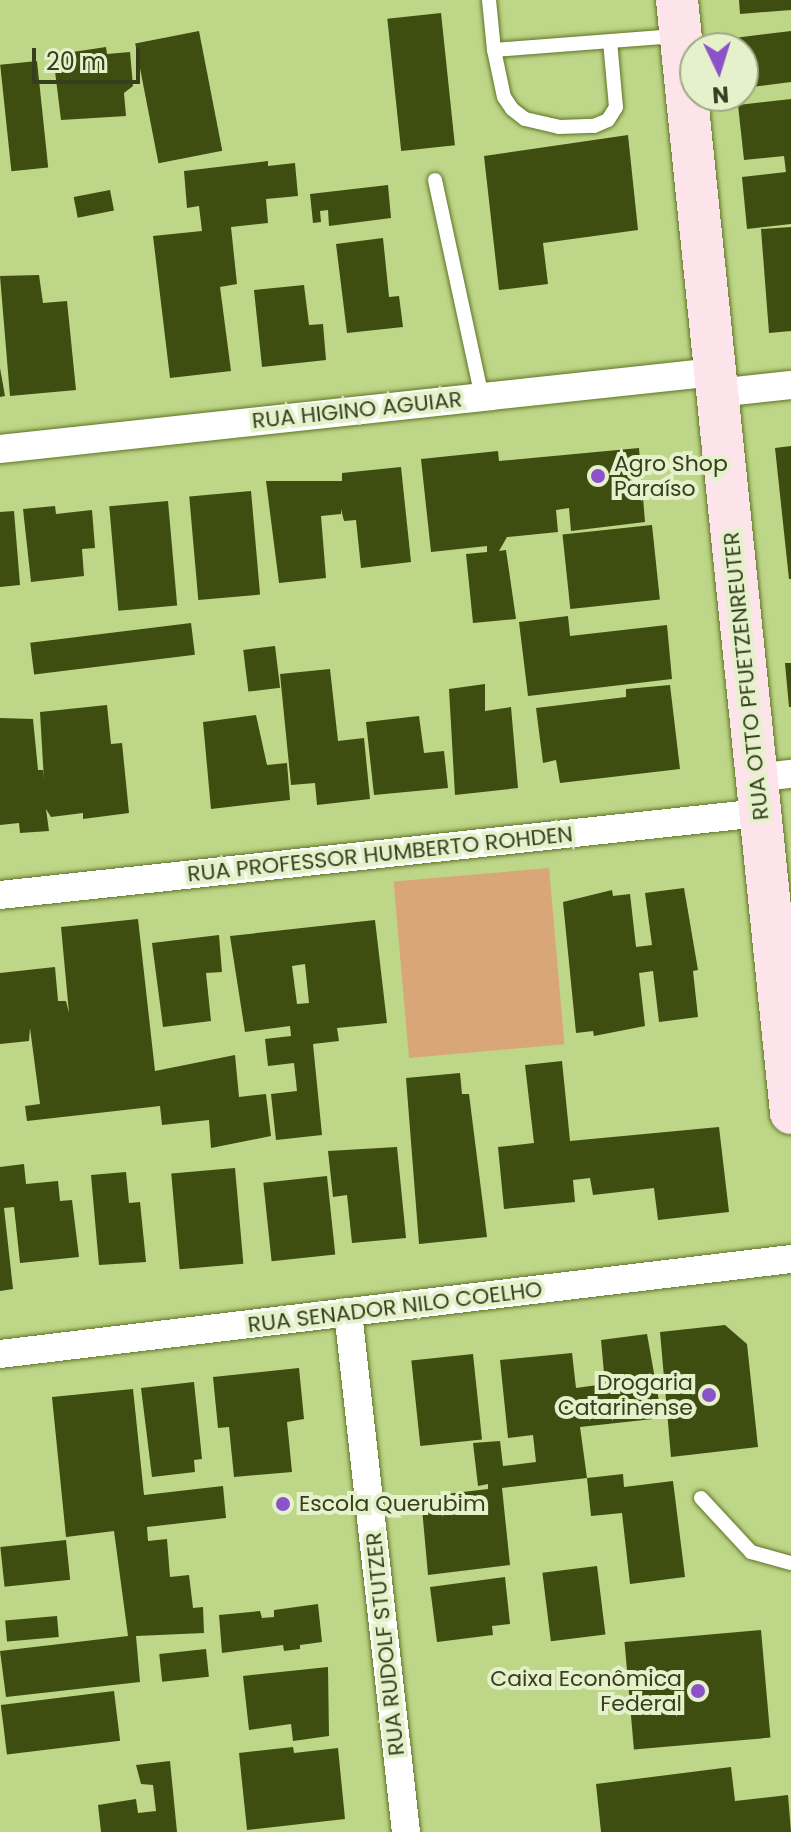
<!DOCTYPE html>
<meta charset="utf-8">
<style>
body{margin:0}
#map{position:relative;width:791px;height:1832px;overflow:hidden;background:#bdd687;font-family:Poppins,sans-serif}
div>[style]{position:absolute}
.green>*{inset:0;background:#d9a678;transform-origin:0 0}
.building>*{inset:0;background:#3e4d10;transform-origin:0 0}
.roads{filter:drop-shadow(0 0 2px #607526) drop-shadow(0 0 2px #607526)}
.lane>*{height:14px;margin:-7px;padding:0 7px;transform-origin:7px;border-radius:7px;background:#fff}
.street>*{height:28px;margin:-14px;padding:0 14px;transform-origin:14px;border-radius:14px;background:#fff}
.secondary>*{height:42px;margin:-21px;padding:0 21px;transform-origin:21px;border-radius:21px;background:#fde4ea}
.dots>*{width:22px;height:22px;translate:-50% -50%;box-sizing:border-box;border:4px solid #e4f1ca;border-radius:50%}
span{translate:-50% -50%;white-space:nowrap;text-align:center;line-height:1.15;-webkit-text-stroke:8px #e4f1ca;paint-order:stroke}
.street-label{font-size:22px;color:#353f1e}
.poi-label{font-size:22px;color:#353f1e}
.left{translate:0 -50%;text-align:left}
.right{translate:-100% -50%;text-align:right}
.north{position:absolute;left:679px;top:32px;width:80px;height:80px;box-sizing:border-box;background:#e4f1ca;border:2px solid #9eaa85;border-radius:50%;rotate:176deg;font-size:22px;font-weight:700;line-height:32px;text-align:center;color:#353f1e}
.north::after{content:'';display:block;margin:auto;width:28px;height:36px;background:#8b52ca;clip-path:polygon(50% 0,100% 100%,50% 72%,0 100%)}
.scale{position:absolute;left:32px;top:48px;width:108px;height:36px;box-sizing:border-box;border:4px solid #353f1e;border-top:0;padding-left:10px;font-size:24px;line-height:28px;white-space:nowrap;color:#353f1e;-webkit-text-stroke:6px #e4f1ca;paint-order:stroke}
</style>
<div id="map">
<div class="green">
<i style="left:549px;top:868px;width:177px;height:156px;rotate:85deg"></i>
</div>
<div class="building">
<i style="clip-path:polygon(739px 0,791px 0,791px 10px,740px 14px)"></i>
<i style="left:441px;top:13px;width:133px;height:54px;rotate:84deg"></i>
<i style="left:199px;top:31px;width:122px;height:65px;rotate:79deg"></i>
<i style="clip-path:polygon(791px 31px,791px 82px,743px 88px,743px 48px,735px 48px,734px 38px)"></i>
<i style="clip-path:polygon(106px 47px,107px 54px,130px 52px,133px 86px,124px 93px,126px 116px,61px 120px,53px 55px)"></i>
<i style="left:37px;top:61px;width:107px;height:37px;rotate:84deg"></i>
<i style="clip-path:polygon(791px 99px,791px 224px,747px 229px,742px 177px,786px 172px,784px 156px,744px 160px,738px 105px)"></i>
<i style="clip-path:polygon(628px 135px,638px 230px,543px 243px,548px 284px,499px 290px,484px 156px)"></i>
<i style="clip-path:polygon(268px 161px,268px 166px,295px 163px,298px 196px,266px 199px,268px 223px,231px 227px,237px 284px,220px 287px,231px 371px,170px 378px,153px 236px,202px 231px,199px 206px,187px 208px,184px 171px)"></i>
<i style="clip-path:polygon(388px 185px,391px 218px,329px 226px,328px 210px,320px 211px,321px 222px,313px 223px,310px 194px)"></i>
<i style="left:110px;top:190px;width:21px;height:37px;rotate:79deg"></i>
<i style="clip-path:polygon(791px 227px,791px 331px,769px 333px,761px 229px)"></i>
<i style="clip-path:polygon(383px 238px,389px 297px,399px 296px,403px 327px,347px 333px,336px 244px)"></i>
<i style="clip-path:polygon(39px 275px,43px 303px,67px 301px,76px 390px,10px 396px,0 276px)"></i>
<i style="clip-path:polygon(304px 285px,309px 325px,323px 324px,326px 360px,262px 367px,254px 290px)"></i>
<i style="clip-path:polygon(0 368px,5px 396px,0 397px)"></i>
<i style="clip-path:polygon(791px 446px,791px 579px,789px 579px,775px 448px)"></i>
<i style="clip-path:polygon(639px 448px,645px 522px,571px 531px,569px 508px,556px 510px,558px 532px,507px 537px,499px 551px,506px 550px,516px 619px,473px 623px,466px 554px,487px 552px,487px 546px,431px 552px,421px 459px,498px 451px,499px 461px)"></i>
<i style="clip-path:polygon(401px 467px,411px 562px,361px 568px,356px 520px,344px 521px,341px 509px,341px 514px,321px 516px,326px 578px,279px 583px,266px 481px,342px 481px,342px 473px)"></i>
<i style="left:251px;top:491px;width:104px;height:62px;rotate:85deg"></i>
<i style="left:168px;top:501px;width:105px;height:59px;rotate:85deg"></i>
<i style="clip-path:polygon(55px 506px,56px 514px,92px 510px,95px 548px,82px 549px,84px 576px,31px 582px,23px 509px)"></i>
<i style="clip-path:polygon(14px 511px,20px 585px,0 587px,0 512px)"></i>
<i style="left:652px;top:525px;width:75px;height:90px;rotate:84deg"></i>
<i style="clip-path:polygon(568px 616px,570px 636px,667px 625px,672px 679px,528px 696px,519px 622px)"></i>
<i style="left:191px;top:623px;width:32px;height:162px;rotate:83deg"></i>
<i style="left:275px;top:646px;width:42px;height:32px;rotate:83deg"></i>
<i style="clip-path:polygon(785px 663px,791px 663px,791px 707px,789px 707px)"></i>
<i style="clip-path:polygon(330px 669px,338px 741px,364px 738px,370px 799px,317px 805px,315px 783px,291px 785px,280px 674px)"></i>
<i style="clip-path:polygon(485px 684px,485px 711px,511px 707px,518px 788px,455px 795px,449px 689px)"></i>
<i style="clip-path:polygon(670px 685px,680px 769px,560px 783px,556px 760px,543px 763px,536px 708px,626px 697px,626px 689px)"></i>
<i style="clip-path:polygon(107px 705px,111px 744px,122px 743px,129px 813px,83px 819px,83px 813px,51px 817px,46px 809px,49px 831px,20px 833px,19px 823px,0 825px,0 718px,33px 719px,38px 770px,43px 770px,44px 781px,40px 712px)"></i>
<i style="clip-path:polygon(256px 715px,267px 765px,287px 763px,290px 800px,211px 809px,203px 722px)"></i>
<i style="clip-path:polygon(419px 716px,424px 753px,444px 751px,448px 788px,374px 795px,366px 722px)"></i>
<i style="clip-path:polygon(684px 888px,698px 970px,693px 971px,698px 1017px,659px 1022px,653px 971px,639px 973px,645px 1026px,594px 1036px,593px 1031px,576px 1033px,563px 902px,612px 890px,613px 896px,630px 894px,636px 947px,652px 945px,645px 893px)"></i>
<i style="clip-path:polygon(138px 919px,155px 1071px,235px 1055px,239px 1097px,266px 1094px,271px 1136px,211px 1148px,209px 1120px,162px 1125px,160px 1106px,27px 1121px,25px 1106px,40px 1104px,30px 1028px,29px 1041px,0 1044px,0 973px,55px 967px,58px 1001px,66px 1001px,69px 1013px,61px 927px)"></i>
<i style="clip-path:polygon(evenodd,375px 920px,387px 1023px,337px 1028px,339px 1041px,313px 1044px,322px 1135px,276px 1140px,271px 1094px,297px 1091px,294px 1063px,268px 1066px,265px 1039px,291px 1036px,290px 1026px,245px 1032px,230px 936px,375px 920px,305px 964px,309px 1003px,297px 1004px,292px 966px,305px 964px)"></i>
<i style="clip-path:polygon(219px 935px,222px 972px,206px 973px,211px 1021px,163px 1027px,152px 943px)"></i>
<i style="clip-path:polygon(562px 1061px,570px 1141px,719px 1127px,729px 1212px,658px 1220px,654px 1188px,593px 1195px,590px 1178px,573px 1180px,575px 1202px,504px 1209px,498px 1147px,534px 1143px,525px 1065px)"></i>
<i style="clip-path:polygon(460px 1073px,462px 1094px,469px 1094px,487px 1237px,419px 1244px,406px 1078px)"></i>
<i style="clip-path:polygon(397px 1147px,406px 1238px,352px 1243px,347px 1195px,333px 1197px,328px 1151px)"></i>
<i style="clip-path:polygon(24px 1164px,26px 1184px,58px 1181px,60px 1201px,72px 1200px,79px 1257px,20px 1263px,14px 1207px,4px 1208px,13px 1289px,0 1291px,0 1167px)"></i>
<i style="left:235px;top:1168px;width:96px;height:64px;rotate:85deg"></i>
<i style="clip-path:polygon(126px 1172px,129px 1203px,140px 1202px,146px 1262px,99px 1265px,91px 1175px)"></i>
<i style="left:327px;top:1176px;width:79px;height:64px;rotate:84deg"></i>
<i style="clip-path:polygon(725px 1325px,747px 1344px,758px 1447px,671px 1457px,660px 1332px)"></i>
<i style="clip-path:polygon(647px 1334px,662px 1418px,580px 1427px,587px 1478px,502px 1488px,510px 1565px,428px 1575px,421px 1497px,488px 1489px,488px 1484px,478px 1486px,473px 1443px,500px 1441px,503px 1466px,536px 1462px,533px 1435px,508px 1438px,500px 1360px,572px 1353px,576px 1388px,605px 1384px,601px 1340px)"></i>
<i style="left:473px;top:1354px;width:86px;height:62px;rotate:84deg"></i>
<i style="clip-path:polygon(299px 1368px,304px 1419px,287px 1422px,292px 1472px,234px 1477px,229px 1427px,218px 1428px,213px 1377px)"></i>
<i style="clip-path:polygon(194px 1382px,202px 1459px,194px 1460px,195px 1472px,152px 1477px,141px 1388px)"></i>
<i style="clip-path:polygon(133px 1389px,144px 1495px,223px 1486px,226px 1518px,147px 1527px,148px 1541px,167px 1539px,170px 1577px,189px 1575px,193px 1608px,203px 1607px,204px 1633px,136px 1636px,140px 1682px,6px 1697px,0 1651px,128px 1636px,114px 1531px,66px 1537px,52px 1397px)"></i>
<i style="clip-path:polygon(623px 1474px,624px 1487px,673px 1481px,685px 1577px,630px 1584px,622px 1513px,591px 1516px,587px 1478px)"></i>
<i style="left:66px;top:1540px;width:40px;height:66px;rotate:84deg"></i>
<i style="left:597px;top:1566px;width:69px;height:55px;rotate:83deg"></i>
<i style="clip-path:polygon(505px 1577px,510px 1624px,492px 1626px,493px 1635px,437px 1642px,430px 1587px)"></i>
<i style="clip-path:polygon(318px 1604px,322px 1642px,300px 1645px,300px 1649px,284px 1651px,283px 1645px,222px 1653px,219px 1615px,260px 1611px,262px 1618px,274px 1617px,274px 1610px)"></i>
<i style="left:57px;top:1616px;width:21px;height:52px;rotate:85deg"></i>
<i style="left:761px;top:1630px;width:108px;height:137px;rotate:85deg"></i>
<i style="left:206px;top:1649px;width:28px;height:47px;rotate:84deg"></i>
<i style="clip-path:polygon(328px 1667px,329px 1736px,293px 1741px,291px 1724px,249px 1730px,243px 1676px)"></i>
<i style="left:114px;top:1691px;width:50px;height:114px;rotate:83deg"></i>
<i style="clip-path:polygon(293px 1747px,294px 1753px,338px 1748px,345px 1819px,247px 1830px,239px 1753px)"></i>
<i style="clip-path:polygon(170px 1761px,177px 1832px,101px 1832px,98px 1805px,136px 1799px,138px 1813px,156px 1811px,153px 1785px,141px 1784px,136px 1765px)"></i>
<i style="clip-path:polygon(731px 1767px,735px 1801px,788px 1795px,791px 1832px,601px 1832px,596px 1784px)"></i>
</div>
<div class="roads">
<div class="lane">
<i style="left:489px;top:0;width:50px;rotate:84.3deg"></i>
<i style="left:494px;top:50px;width:182px;rotate:-4.4deg"></i>
<i style="left:494px;top:50px;width:48px;rotate:78deg"></i>
<i style="left:504px;top:97px;width:14px;rotate:56deg"></i>
<i style="left:512px;top:109px;width:16px;rotate:38deg"></i>
<i style="left:525px;top:119px;width:35px;rotate:13deg"></i>
<i style="left:559px;top:127px;width:35px;rotate:-2deg"></i>
<i style="left:594px;top:126px;width:15px;rotate:-23deg"></i>
<i style="left:608px;top:120px;width:15px;rotate:-58deg"></i>
<i style="left:616px;top:107px;width:66px;rotate:-95.2deg"></i>
<i style="left:435px;top:180px;width:222px;rotate:77.8deg"></i>
<i style="left:701px;top:1498px;width:74px;rotate:47.2deg"></i>
<i style="left:751px;top:1552px;width:41px;rotate:15.4deg"></i>
</div>
<div class="street">
<i style="left:717px;top:393px;width:74px;rotate:-6.2deg"></i>
<i style="left:0;top:449px;width:719px;rotate:-6.15deg"></i>
<i style="left:756px;top:778px;width:35px;rotate:-7deg"></i>
<i style="left:0;top:895px;width:764px;rotate:-6.16deg"></i>
<i style="left:348px;top:1312px;width:523px;rotate:83.64deg"></i>
<i style="left:0;top:1354px;width:797px;rotate:-6.85deg"></i>
</div>
<div class="secondary">
<i style="left:677px;top:0;width:1119px;rotate:84.15deg"></i>
</div>
</div>
<div class="dots">
<i style="left:598px;top:476px;background:#8b52ca"></i>
<i style="left:709px;top:1395px;background:#8b52ca"></i>
<i style="left:283px;top:1504px;background:#8b52ca"></i>
<i style="left:698px;top:1691px;background:#8b52ca"></i>
</div>
<div class="street-label">
<span style="left:357px;top:410px;rotate:-6deg">RUA HIGINO AGUIAR</span>
<span style="left:746px;top:676px;rotate:-96deg">RUA OTTO PFUETZENREUTER</span>
<span style="left:380px;top:854px;rotate:-6deg">RUA PROFESSOR HUMBERTO ROHDEN</span>
<span style="left:395px;top:1307px;rotate:-7deg">RUA SENADOR NILO COELHO</span>
<span style="left:385px;top:1644px;rotate:-96deg">RUA RUDOLF STUTZER</span>
</div>
<div class="poi-label">
<span class="left" style="left:614px;top:476px">Agro Shop<br>Paraíso</span>
<span class="right" style="left:693px;top:1395px">Drogaria<br>Catarinense</span>
<span class="left" style="left:299px;top:1504px">Escola Querubim</span>
<span class="right" style="left:682px;top:1691px">Caixa Econômica<br>Federal</span>
</div>
<div class="north">N</div>
<div class="scale">20 m</div>
</div>
